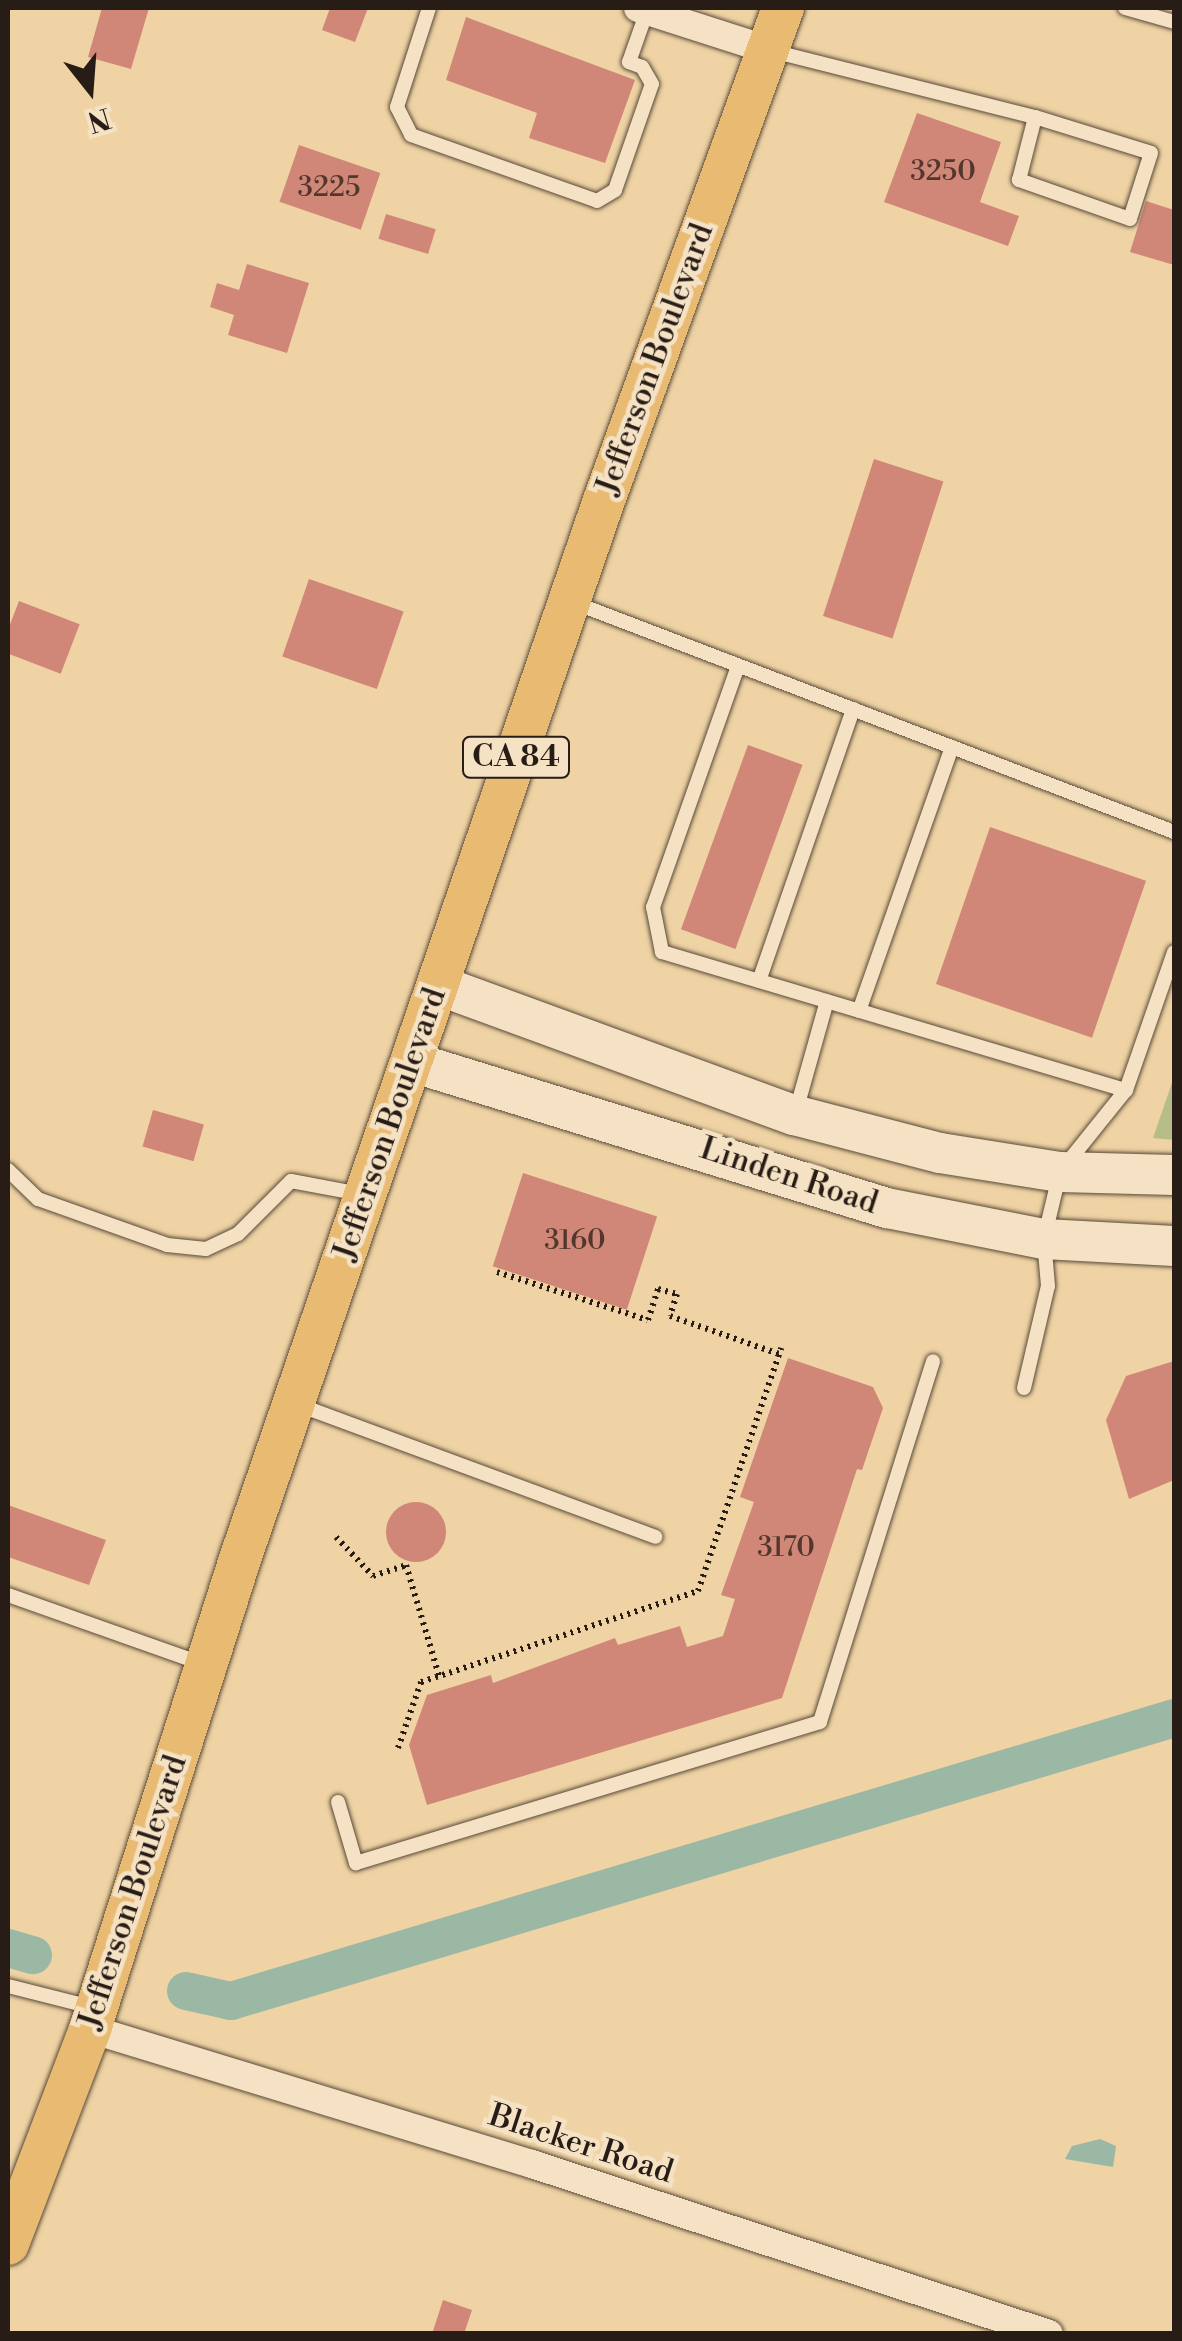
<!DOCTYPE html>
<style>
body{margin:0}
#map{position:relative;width:1182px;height:2341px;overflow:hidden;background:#efd3a4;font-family:"Libre Bodoni",serif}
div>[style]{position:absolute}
.green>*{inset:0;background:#b7bd87}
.water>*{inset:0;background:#9ab8a4}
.canal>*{height:38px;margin:-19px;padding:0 19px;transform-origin:19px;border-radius:19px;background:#9ab8a4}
.building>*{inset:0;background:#d08777;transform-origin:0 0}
.round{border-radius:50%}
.path>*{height:6px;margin-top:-3px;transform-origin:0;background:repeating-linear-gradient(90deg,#271c16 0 2.5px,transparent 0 7.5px)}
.roads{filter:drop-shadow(0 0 2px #594a3a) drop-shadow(0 0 2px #594a3a)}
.lane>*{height:14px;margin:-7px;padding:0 7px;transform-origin:7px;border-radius:7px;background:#f5e2c4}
.street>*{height:28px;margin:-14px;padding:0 14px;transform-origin:14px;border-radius:14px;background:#f5e2c4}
.secondary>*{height:40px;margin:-20px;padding:0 20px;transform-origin:20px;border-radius:20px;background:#f5e2c4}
.primary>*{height:42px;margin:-21px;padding:0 21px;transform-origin:21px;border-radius:21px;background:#e8ba72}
span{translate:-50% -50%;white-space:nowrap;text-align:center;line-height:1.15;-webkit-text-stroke:9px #f5e2c4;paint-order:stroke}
.number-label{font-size:28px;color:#51372e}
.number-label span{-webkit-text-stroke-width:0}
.shield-label span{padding:2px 8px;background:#f5e2c4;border:2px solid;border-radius:8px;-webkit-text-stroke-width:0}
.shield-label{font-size:30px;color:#271c16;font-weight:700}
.street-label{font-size:32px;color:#271c16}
.frame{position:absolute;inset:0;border:10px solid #271c16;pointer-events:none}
.north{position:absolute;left:40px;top:40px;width:100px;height:100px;-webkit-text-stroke:8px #f5e2c4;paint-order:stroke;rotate:163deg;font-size:28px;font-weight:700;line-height:40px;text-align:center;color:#271c16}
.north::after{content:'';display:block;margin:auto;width:35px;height:45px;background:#271c16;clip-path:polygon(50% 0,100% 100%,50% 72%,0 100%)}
</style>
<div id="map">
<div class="green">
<i style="clip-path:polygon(1174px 1077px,1174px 1140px,1153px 1138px)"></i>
</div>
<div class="water">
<i style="clip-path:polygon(1100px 2139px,1116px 2146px,1113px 2167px,1065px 2159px,1072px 2146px)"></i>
</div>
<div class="canal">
<i style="left:8px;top:1948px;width:26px;rotate:16deg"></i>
<i style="left:186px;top:1991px;width:46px;rotate:12.5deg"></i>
<i style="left:231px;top:2001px;width:985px;rotate:-16.7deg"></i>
</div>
<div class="building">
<i style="clip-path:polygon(102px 8px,149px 8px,131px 69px,88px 57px)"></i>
<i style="clip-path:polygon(330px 8px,368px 8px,355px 42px,322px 30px)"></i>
<i style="clip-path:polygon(466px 17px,635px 80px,605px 163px,529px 138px,537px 113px,446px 80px)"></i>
<i style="clip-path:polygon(917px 113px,1001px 142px,980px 202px,1019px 216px,1008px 246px,884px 202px)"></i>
<i style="left:299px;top:145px;width:86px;height:60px;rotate:19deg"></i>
<i style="clip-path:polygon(1146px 201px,1174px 210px,1174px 265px,1130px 252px)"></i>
<i style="left:386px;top:214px;width:52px;height:26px;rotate:17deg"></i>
<i style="clip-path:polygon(247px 264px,309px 283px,287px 353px,228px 335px,234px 315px,210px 307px,217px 283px,239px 290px)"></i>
<i style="left:874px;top:459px;width:73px;height:165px;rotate:18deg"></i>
<i style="left:309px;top:579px;width:100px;height:82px;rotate:19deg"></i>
<i style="left:19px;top:601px;width:65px;height:53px;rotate:21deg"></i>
<i style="left:748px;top:745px;width:58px;height:196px;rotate:20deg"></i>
<i style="left:990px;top:827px;width:165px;height:166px;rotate:19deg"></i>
<i style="left:153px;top:1110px;width:53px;height:38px;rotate:16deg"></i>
<i style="left:523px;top:1173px;width:141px;height:98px;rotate:18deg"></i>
<i style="clip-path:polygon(788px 1358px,873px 1387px,883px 1408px,862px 1470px,857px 1469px,782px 1698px,427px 1805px,409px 1745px,427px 1695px,491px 1675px,493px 1683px,615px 1638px,618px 1645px,680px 1626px,687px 1647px,723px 1636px,735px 1599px,721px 1595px,754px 1502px,740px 1497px)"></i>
<i style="clip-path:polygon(1174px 1361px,1174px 1480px,1129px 1499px,1106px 1420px,1126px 1376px)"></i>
<i class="round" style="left:386px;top:1502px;width:60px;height:60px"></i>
<i style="clip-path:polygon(8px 1505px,106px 1540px,89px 1585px,8px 1557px)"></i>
<i style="clip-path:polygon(443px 2300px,472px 2310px,464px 2334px,432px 2334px)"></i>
</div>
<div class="path">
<i style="left:497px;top:1272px;width:158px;rotate:17.6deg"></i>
<i style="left:648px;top:1320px;width:33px;rotate:-72deg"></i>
<i style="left:658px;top:1289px;width:20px;rotate:15deg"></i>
<i style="left:677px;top:1294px;width:23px;rotate:108deg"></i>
<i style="left:670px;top:1316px;width:115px;rotate:19.2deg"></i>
<i style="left:336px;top:1537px;width:54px;rotate:46.5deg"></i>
<i style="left:373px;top:1576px;width:35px;rotate:-18deg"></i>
<i style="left:406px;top:1565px;width:116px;rotate:73.4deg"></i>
<i style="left:398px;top:1748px;width:70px;rotate:-70.8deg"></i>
<i style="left:421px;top:1682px;width:292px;rotate:-18.2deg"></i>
<i style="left:698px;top:1591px;width:257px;rotate:-71.1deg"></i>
</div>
<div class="roads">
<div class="lane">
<i style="left:429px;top:8px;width:104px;rotate:107.9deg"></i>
<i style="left:397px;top:107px;width:31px;rotate:63deg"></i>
<i style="left:411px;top:135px;width:197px;rotate:19.5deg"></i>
<i style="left:597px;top:201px;width:21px;rotate:-31deg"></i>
<i style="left:615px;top:190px;width:112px;rotate:-70.8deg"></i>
<i style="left:652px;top:84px;width:20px;rotate:-120deg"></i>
<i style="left:642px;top:67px;width:14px;rotate:-159deg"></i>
<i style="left:629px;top:62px;width:54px;rotate:-70.6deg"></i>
<i style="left:1125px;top:8px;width:51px;rotate:15.9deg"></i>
<i style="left:772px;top:51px;width:271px;rotate:14.1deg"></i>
<i style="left:1035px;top:117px;width:121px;rotate:17.2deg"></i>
<i style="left:1151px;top:153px;width:69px;rotate:107.7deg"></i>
<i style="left:1130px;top:219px;width:118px;rotate:-160.6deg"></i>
<i style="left:1019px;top:180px;width:65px;rotate:-75.7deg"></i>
<i style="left:575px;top:603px;width:641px;rotate:20.92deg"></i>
<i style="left:738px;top:666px;width:256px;rotate:109.4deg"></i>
<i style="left:653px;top:907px;width:46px;rotate:78.7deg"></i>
<i style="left:662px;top:952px;width:484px;rotate:16.6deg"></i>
<i style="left:759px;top:981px;width:288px;rotate:-70.9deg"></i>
<i style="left:859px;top:1011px;width:280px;rotate:-70.6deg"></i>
<i style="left:796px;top:1111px;width:114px;rotate:-74.3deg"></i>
<i style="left:8px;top:1170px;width:42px;rotate:44deg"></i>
<i style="left:38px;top:1199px;width:137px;rotate:19.6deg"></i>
<i style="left:167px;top:1245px;width:39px;rotate:6deg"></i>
<i style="left:206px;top:1249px;width:35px;rotate:-25deg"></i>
<i style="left:238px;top:1234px;width:75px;rotate:-45deg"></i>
<i style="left:291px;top:1181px;width:70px;rotate:10.7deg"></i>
<i style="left:1024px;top:1388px;width:105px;rotate:-76.8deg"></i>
<i style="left:1048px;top:1286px;width:47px;rotate:-94.9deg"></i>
<i style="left:1044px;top:1239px;width:69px;rotate:-76.6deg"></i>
<i style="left:1060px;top:1172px;width:105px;rotate:-51.2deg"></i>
<i style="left:1126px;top:1090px;width:146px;rotate:-70.8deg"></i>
<i style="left:299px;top:1405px;width:380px;rotate:20.3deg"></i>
<i style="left:8px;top:1595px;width:204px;rotate:19.5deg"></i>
<i style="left:338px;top:1802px;width:64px;rotate:73.6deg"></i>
<i style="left:356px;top:1863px;width:485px;rotate:-16.9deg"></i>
<i style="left:820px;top:1722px;width:378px;rotate:-72.6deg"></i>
<i style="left:8px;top:1986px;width:86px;rotate:14.2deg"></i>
</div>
<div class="street">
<i style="left:638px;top:8px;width:134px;rotate:17.8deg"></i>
<i style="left:90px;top:2029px;width:462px;rotate:17deg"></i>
<i style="left:532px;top:2164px;width:544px;rotate:18.2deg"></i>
</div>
<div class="secondary">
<i style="left:438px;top:985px;width:379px;rotate:20.1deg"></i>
<i style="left:794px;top:1115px;width:151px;rotate:14.6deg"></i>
<i style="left:940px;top:1153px;width:121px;rotate:9deg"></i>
<i style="left:1060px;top:1172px;width:114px;rotate:1.5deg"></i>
<i style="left:412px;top:1062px;width:497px;rotate:17.1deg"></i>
<i style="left:887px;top:1208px;width:160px;rotate:11.2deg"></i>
<i style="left:1044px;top:1239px;width:130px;rotate:3.1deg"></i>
</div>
<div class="primary">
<i style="left:8px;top:2244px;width:230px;rotate:-69.1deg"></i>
<i style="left:90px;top:2029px;width:493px;rotate:-72.3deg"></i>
<i style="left:240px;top:1559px;width:1117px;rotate:-71.03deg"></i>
<i style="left:603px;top:503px;width:527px;rotate:-70.02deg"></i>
</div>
</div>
<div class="number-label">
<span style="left:943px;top:172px">3250</span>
<span style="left:329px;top:188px">3225</span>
<span style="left:575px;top:1241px">3160</span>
<span style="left:786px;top:1548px">3170</span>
</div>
<div class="shield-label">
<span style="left:516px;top:757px">CA 84</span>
</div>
<div class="street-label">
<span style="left:655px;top:359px;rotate:-70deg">Jefferson Boulevard</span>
<span style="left:390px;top:1124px;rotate:-71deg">Jefferson Boulevard</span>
<span style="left:789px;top:1176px;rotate:18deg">Linden Road</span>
<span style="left:133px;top:1892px;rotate:-72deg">Jefferson Boulevard</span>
<span style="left:581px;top:2144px;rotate:18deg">Blacker Road</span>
</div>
<div class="frame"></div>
<div class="north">N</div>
</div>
